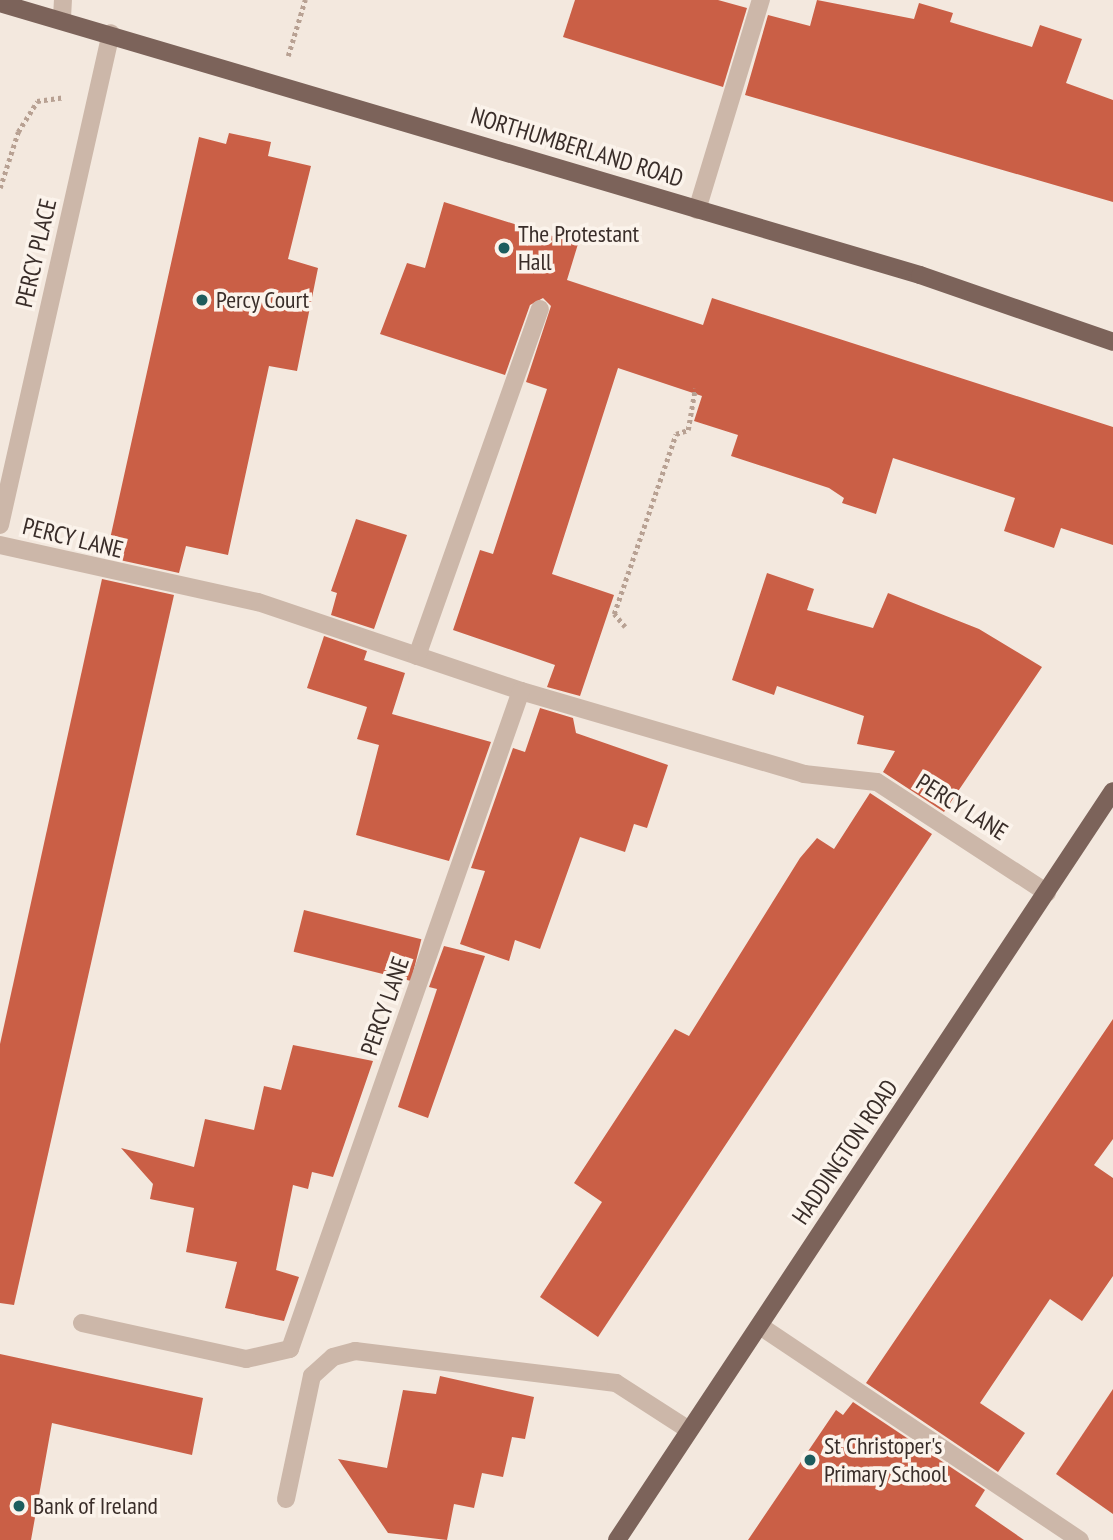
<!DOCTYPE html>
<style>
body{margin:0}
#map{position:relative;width:1113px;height:1540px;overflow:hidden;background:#f3e8de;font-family:"PT Sans Narrow",sans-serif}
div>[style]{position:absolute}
.building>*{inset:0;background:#ca5f46;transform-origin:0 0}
.path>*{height:4.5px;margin-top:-2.25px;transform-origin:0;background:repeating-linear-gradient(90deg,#b8a193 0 3.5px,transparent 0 7px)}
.minor>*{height:18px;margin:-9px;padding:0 9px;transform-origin:9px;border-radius:9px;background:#ccb7a9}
.major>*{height:18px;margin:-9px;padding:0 9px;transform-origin:9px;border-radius:9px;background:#7c635a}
.dots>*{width:19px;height:19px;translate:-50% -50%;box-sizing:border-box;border:4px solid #fbf3eb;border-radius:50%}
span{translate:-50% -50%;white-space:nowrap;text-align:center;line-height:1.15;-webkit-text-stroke:7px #fbf3eb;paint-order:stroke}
.street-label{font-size:24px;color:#392d29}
.poi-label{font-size:24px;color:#392d29}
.left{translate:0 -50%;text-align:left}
</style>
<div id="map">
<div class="building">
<i style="clip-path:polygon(575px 0,718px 0,747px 8px,723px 87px,563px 37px)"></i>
<i style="clip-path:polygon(817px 0,914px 19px,919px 3px,953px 13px,950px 22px,1032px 47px,1040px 25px,1082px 39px,1066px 83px,1113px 100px,1113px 202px,745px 95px,768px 15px,810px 26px)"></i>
<i style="clip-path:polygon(229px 133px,271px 142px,268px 156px,311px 166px,288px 259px,318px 268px,297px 371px,269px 366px,228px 555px,186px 546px,179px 573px,106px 557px,199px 137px,226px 144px)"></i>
<i style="clip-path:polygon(444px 202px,578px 244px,567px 280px,703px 325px,712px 298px,1113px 427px,1113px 545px,1061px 528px,1054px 548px,1004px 531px,1015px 498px,893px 458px,876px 514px,842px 503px,844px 498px,829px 488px,731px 456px,738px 435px,694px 421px,702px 396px,618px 368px,552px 574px,614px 595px,580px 696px,547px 687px,555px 665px,453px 630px,480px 550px,493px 554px,547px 389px,526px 382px,551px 306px,543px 298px,530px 305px,505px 375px,380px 334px,407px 263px,425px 268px)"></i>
<i style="clip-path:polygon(356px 519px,407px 535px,374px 629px,331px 615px,337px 593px,331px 591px)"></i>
<i style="clip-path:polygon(767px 573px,814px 589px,807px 610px,873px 628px,888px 593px,979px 629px,1042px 667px,944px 812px,883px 772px,895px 751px,857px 744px,864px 716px,777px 686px,774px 695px,732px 680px)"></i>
<i style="clip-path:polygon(102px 579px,174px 595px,14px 1305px,0 1303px,0 1044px)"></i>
<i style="clip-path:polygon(324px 636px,367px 651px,364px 660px,405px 673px,392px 714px,491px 742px,449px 861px,356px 835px,379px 745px,357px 739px,367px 707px,307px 688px)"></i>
<i style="clip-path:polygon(540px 708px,573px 718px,576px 733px,668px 765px,647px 828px,634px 824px,625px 852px,580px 837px,540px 949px,515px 940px,509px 961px,460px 944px,485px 871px,471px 868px,513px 748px,525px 752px)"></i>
<i style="clip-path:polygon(870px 793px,932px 834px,598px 1337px,540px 1297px,602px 1202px,574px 1183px,675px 1029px,689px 1036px,800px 858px,817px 838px,834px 849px)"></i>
<i style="left:304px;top:910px;width:121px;height:43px;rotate:14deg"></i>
<i style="clip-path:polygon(444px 946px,485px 956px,428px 1118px,398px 1107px,437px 989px,429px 987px)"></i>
<i style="clip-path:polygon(1113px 1019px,1113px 1139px,1094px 1165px,1113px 1178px,1113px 1276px,1082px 1321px,1050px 1299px,980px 1403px,1025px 1433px,998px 1472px,866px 1383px)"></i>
<i style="clip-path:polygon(293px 1045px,373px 1061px,333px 1177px,312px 1172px,308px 1189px,293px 1185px,276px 1270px,299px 1277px,284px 1321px,225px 1308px,237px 1262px,186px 1252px,194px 1208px,150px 1199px,153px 1184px,121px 1148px,194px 1167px,205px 1119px,254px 1130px,264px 1086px,281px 1090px)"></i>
<i style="clip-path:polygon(0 1354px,203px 1398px,192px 1455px,52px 1423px,31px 1540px,0 1540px)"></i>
<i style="clip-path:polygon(440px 1376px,534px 1397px,525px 1439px,512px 1437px,503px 1477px,482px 1473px,474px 1508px,454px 1504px,447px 1540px,388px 1533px,338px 1459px,387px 1468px,403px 1390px,436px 1394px)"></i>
<i style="clip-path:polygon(1113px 1389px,1113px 1514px,1056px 1474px)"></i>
<i style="clip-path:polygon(853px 1402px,985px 1490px,975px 1506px,1024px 1540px,748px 1540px,836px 1410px,843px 1415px)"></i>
</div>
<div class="path">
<i style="left:288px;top:56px;width:59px;rotate:-73.1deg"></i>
<i style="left:0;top:188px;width:59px;rotate:-72.2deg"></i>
<i style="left:18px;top:132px;width:36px;rotate:-58deg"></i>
<i style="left:37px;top:101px;width:27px;rotate:-8deg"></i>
<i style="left:625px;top:627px;width:17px;rotate:-130deg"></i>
<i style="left:614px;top:614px;width:190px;rotate:-71deg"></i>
<i style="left:676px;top:434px;width:13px;rotate:-18deg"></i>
<i style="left:688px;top:430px;width:42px;rotate:-80.3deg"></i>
</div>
<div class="minor">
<i style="left:62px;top:18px;width:18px;rotate:-87deg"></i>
<i style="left:697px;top:210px;width:220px;rotate:-73.1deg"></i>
<i style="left:0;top:525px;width:504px;rotate:-77.29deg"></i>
<i style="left:0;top:545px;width:264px;rotate:12.5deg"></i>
<i style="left:258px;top:602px;width:278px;rotate:18.7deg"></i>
<i style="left:521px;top:691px;width:295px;rotate:16.3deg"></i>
<i style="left:804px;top:774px;width:73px;rotate:6.3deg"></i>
<i style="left:877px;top:782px;width:203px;rotate:33.1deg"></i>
<i style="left:417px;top:656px;width:368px;rotate:-70.5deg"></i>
<i style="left:82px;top:1323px;width:168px;rotate:12.4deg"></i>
<i style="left:246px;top:1359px;width:45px;rotate:-12.8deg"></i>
<i style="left:290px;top:1349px;width:697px;rotate:-70.66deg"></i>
<i style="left:760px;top:1326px;width:385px;rotate:33.8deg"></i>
<i style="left:286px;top:1499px;width:126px;rotate:-78.1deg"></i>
<i style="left:312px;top:1376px;width:28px;rotate:-42deg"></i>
<i style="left:333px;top:1357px;width:23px;rotate:-15deg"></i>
<i style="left:355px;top:1351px;width:263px;rotate:7deg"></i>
<i style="left:616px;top:1383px;width:87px;rotate:32.8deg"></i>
</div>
<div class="major">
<i style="left:0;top:3px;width:959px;rotate:16.47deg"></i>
<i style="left:920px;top:275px;width:204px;rotate:19.1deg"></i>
<i style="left:617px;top:1540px;width:898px;rotate:-56.49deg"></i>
</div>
<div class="dots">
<i style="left:504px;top:248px;background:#1d5c5d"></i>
<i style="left:202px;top:300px;background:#1d5c5d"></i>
<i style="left:810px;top:1460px;background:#1d5c5d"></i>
<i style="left:19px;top:1506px;background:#1d5c5d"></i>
</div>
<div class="street-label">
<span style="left:577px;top:147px;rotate:17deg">NORTHUMBERLAND ROAD</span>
<span style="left:36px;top:253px;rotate:-77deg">PERCY PLACE</span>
<span style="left:73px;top:538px;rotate:14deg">PERCY LANE</span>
<span style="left:962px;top:807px;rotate:32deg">PERCY LANE</span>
<span style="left:385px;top:1006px;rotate:-71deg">PERCY LANE</span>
<span style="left:845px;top:1152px;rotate:-56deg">HADDINGTON ROAD</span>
</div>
<div class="poi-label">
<span class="left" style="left:518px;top:248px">The Protestant<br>Hall</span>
<span class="left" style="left:216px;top:300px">Percy Court</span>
<span class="left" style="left:824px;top:1460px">St Christoper's<br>Primary School</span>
<span class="left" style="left:33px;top:1506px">Bank of Ireland</span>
</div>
</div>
